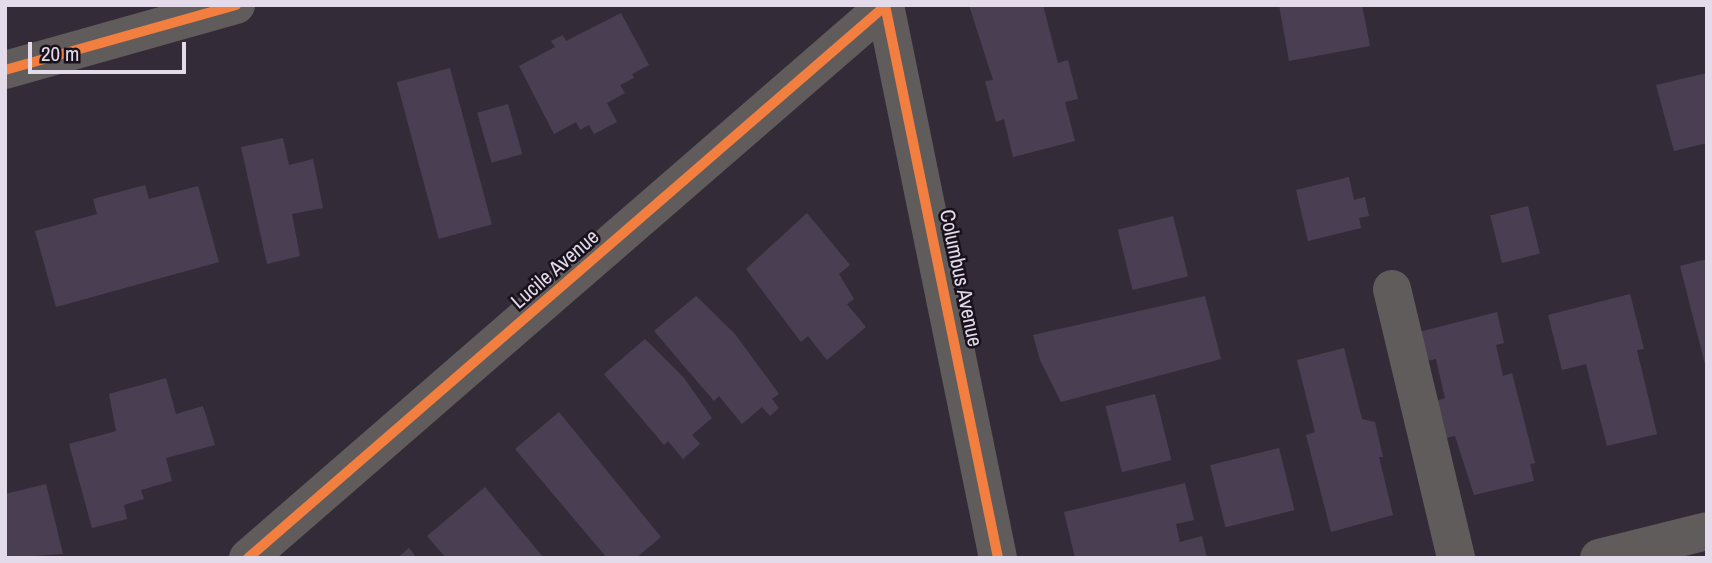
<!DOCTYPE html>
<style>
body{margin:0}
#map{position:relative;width:1712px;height:563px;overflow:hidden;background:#332c38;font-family:"Archivo Narrow",sans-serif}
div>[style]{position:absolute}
.building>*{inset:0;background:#4a3f52;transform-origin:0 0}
.minor>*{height:38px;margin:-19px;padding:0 19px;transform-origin:19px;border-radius:19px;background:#605c5b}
.cycleway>*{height:10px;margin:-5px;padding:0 5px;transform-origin:5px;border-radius:5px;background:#f27e40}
span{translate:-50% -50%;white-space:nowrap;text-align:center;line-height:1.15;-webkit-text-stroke:5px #18121d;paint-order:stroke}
.street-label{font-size:21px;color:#e3daea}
.frame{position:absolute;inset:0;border:7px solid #e3daea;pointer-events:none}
.scale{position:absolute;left:28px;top:42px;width:158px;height:32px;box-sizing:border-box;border:4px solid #e3daea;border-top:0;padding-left:9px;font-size:21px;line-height:24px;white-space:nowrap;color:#e3daea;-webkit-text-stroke:5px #18121d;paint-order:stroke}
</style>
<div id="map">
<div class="building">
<i style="clip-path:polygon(969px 5px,1043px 5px,1058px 63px,1068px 60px,1078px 99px,1065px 102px,1075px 141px,1013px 157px,1004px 119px,996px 122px,985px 81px,993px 80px)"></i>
<i style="clip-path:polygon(1279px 5px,1362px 5px,1370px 46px,1289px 61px)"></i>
<i style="clip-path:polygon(621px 13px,649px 65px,632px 74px,634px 78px,620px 85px,625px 93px,607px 103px,617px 122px,594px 134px,589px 125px,580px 130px,576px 122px,554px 134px,519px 66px,555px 47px,551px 41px,563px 35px,566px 41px)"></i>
<i style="left:450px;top:68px;width:162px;height:55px;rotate:75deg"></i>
<i style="clip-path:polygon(1707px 73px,1707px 143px,1674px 151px,1656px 85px)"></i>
<i style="left:508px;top:104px;width:52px;height:32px;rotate:74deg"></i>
<i style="clip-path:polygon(283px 138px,289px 165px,313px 159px,323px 208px,292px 214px,300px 256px,267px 264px,241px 147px)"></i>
<i style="clip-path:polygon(1349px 177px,1354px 200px,1365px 197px,1369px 216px,1359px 218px,1361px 228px,1308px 241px,1296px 190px)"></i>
<i style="clip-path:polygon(145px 185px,149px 199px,198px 186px,219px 262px,56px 307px,35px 231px,97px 214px,93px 199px)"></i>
<i style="left:1528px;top:206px;width:49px;height:39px;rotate:76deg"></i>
<i style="clip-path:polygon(807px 213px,850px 265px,839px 274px,854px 299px,847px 304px,866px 327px,827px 360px,808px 336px,801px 342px,746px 269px)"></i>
<i style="left:1173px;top:216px;width:62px;height:57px;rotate:76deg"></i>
<i style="clip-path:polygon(1707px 259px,1707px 368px,1706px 368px,1680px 266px)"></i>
<i style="clip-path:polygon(1630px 294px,1644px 349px,1637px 350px,1657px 434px,1607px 446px,1586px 364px,1562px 370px,1548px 315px)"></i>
<i style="clip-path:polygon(696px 296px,735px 334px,779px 394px,772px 399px,779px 408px,770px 416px,762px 407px,742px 424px,719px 396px,714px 401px,654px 331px)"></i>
<i style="clip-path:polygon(1205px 296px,1221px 359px,1061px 402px,1040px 360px,1033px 335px)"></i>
<i style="clip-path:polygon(1497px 312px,1504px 343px,1496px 345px,1503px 376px,1512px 373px,1535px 463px,1530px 464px,1534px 481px,1474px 495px,1455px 436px,1445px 438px,1436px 401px,1445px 398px,1436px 359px,1426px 361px,1419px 332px)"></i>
<i style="clip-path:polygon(645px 339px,684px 378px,712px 418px,692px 435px,700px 444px,683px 459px,668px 441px,664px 445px,604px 374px)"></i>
<i style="clip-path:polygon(1344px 348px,1362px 419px,1375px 422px,1383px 457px,1379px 457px,1393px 515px,1331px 532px,1306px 435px,1315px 432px,1297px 360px)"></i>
<i style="clip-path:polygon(166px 378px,176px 414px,203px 406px,215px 445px,166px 458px,172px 481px,141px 490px,144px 499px,124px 505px,127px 519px,92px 528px,69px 444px,116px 431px,109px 394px)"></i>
<i style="left:1155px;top:394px;width:68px;height:51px;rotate:76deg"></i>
<i style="clip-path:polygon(559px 412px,661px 537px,636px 558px,607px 558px,515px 449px)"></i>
<i style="left:1279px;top:448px;width:64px;height:71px;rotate:76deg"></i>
<i style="clip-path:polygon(1185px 483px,1194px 520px,1176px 524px,1180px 542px,1202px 536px,1207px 558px,1075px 558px,1064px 512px)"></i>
<i style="clip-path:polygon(46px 484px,63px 554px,5px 558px,5px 494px)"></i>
<i style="clip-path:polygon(485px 487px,543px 557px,446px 558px,427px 536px)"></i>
<i style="clip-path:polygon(409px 548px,417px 558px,397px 558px)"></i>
</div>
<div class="minor">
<i style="left:885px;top:5px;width:564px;rotate:78.45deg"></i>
<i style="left:5px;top:70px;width:240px;rotate:-15.7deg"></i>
<i style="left:1392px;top:289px;width:277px;rotate:76.6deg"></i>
<i style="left:248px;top:558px;width:843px;rotate:-40.91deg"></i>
<i style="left:1599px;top:558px;width:111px;rotate:-14deg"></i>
</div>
<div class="cycleway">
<i style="left:885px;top:5px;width:564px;rotate:78.45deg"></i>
<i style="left:5px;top:70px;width:240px;rotate:-15.7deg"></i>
<i style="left:248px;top:558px;width:843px;rotate:-40.91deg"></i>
</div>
<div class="street-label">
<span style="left:555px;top:269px;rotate:-41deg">Lucile Avenue</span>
<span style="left:961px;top:278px;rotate:78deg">Columbus Avenue</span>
</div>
<div class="frame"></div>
<div class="scale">20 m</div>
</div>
